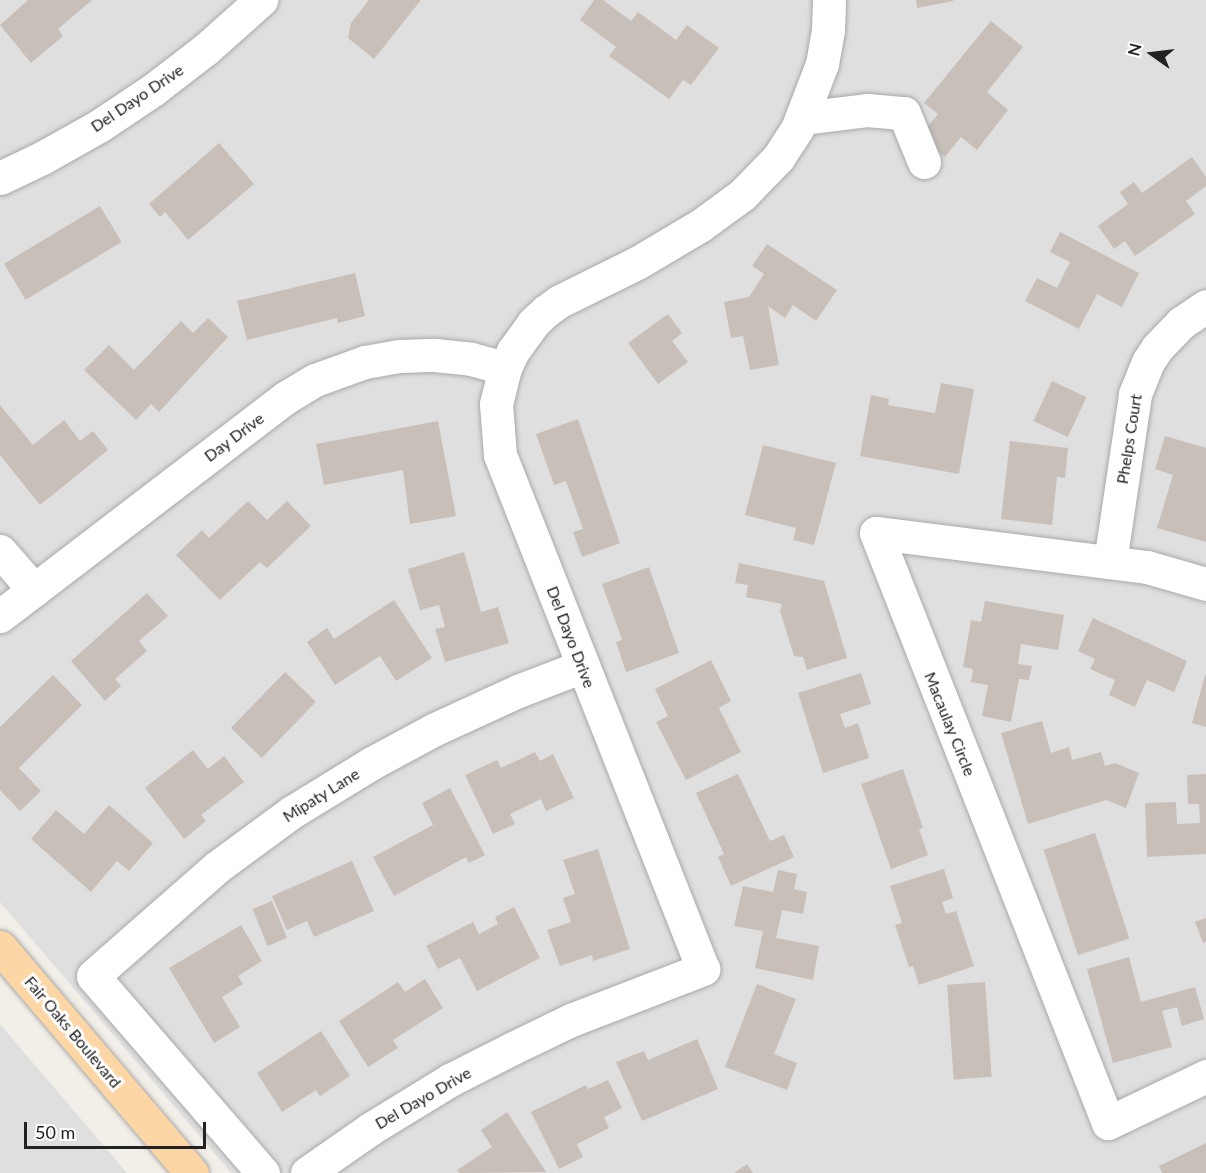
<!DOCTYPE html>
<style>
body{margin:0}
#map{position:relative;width:1206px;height:1173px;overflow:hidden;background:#f2efe9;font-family:Lato,sans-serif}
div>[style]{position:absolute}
.residential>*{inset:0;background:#e0dfdf}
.building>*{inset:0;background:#c7bfb8;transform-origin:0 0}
.roads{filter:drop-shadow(0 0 2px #a9a9a9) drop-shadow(0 0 2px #a9a9a9)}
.minor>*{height:33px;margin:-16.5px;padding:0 16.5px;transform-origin:16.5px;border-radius:16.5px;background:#fff}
.major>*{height:33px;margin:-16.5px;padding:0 16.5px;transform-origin:16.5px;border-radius:16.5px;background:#fcd6a4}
span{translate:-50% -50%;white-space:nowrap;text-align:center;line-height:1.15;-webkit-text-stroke:6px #fff;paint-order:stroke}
.street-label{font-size:16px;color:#222}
.north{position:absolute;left:1122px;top:24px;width:60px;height:60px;-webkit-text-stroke:4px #fff;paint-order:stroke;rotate:284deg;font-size:16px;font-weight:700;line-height:24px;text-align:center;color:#222}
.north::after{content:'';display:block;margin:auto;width:21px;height:27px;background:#222;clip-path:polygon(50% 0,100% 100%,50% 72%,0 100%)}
.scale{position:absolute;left:24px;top:1122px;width:182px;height:27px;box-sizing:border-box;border:3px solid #222;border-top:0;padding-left:8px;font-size:18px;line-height:21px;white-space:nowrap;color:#222;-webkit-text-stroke:4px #fff;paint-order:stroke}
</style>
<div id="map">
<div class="residential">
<i style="clip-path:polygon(0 0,1206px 0,1206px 1173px,231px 1173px,0 902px)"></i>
<i style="clip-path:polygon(0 1024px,127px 1173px,0 1173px)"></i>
</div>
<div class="building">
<i style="clip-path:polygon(28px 0,92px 0,58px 29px,63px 36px,31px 63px,0 25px)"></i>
<i style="clip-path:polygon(369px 0,421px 0,374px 59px,348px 38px,351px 23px)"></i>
<i style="clip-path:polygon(594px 0,603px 0,631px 21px,638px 12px,676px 40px,687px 25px,719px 48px,691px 85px,683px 80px,669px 99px,609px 56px,616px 47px,580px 20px)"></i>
<i style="clip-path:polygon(916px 0,953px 0,953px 1px,917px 8px)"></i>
<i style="clip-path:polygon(991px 21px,1023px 47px,987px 92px,1008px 110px,977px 150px,961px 137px,945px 157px,920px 136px,938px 114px,924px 103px)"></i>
<i style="clip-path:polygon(219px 143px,254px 184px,188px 240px,165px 212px,160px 217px,149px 204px)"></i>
<i style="clip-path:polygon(1192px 157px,1206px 177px,1206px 186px,1186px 201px,1195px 214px,1135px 256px,1125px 241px,1114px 249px,1098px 226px,1128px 204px,1120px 192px,1134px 182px,1142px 193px)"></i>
<i style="left:100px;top:206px;width:42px;height:112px;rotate:59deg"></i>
<i style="clip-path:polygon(1060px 232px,1139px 273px,1122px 307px,1097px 294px,1079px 329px,1025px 301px,1037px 278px,1057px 288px,1070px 262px,1050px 252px)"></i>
<i style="clip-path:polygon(767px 244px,837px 290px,816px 321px,793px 305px,785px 318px,768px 306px,779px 365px,750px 370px,743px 336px,731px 338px,724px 302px,749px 297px,764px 274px,752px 266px)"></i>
<i style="clip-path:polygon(355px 273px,365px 316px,338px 323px,337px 318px,247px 340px,237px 301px)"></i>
<i style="clip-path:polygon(668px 314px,682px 333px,672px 341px,688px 362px,658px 384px,628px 343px)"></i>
<i style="clip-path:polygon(208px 318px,228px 337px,159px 412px,151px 404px,136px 420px,84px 370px,109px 345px,134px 370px,181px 321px,193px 333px)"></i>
<i style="left:1052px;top:381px;width:38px;height:44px;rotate:25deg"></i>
<i style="clip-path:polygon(941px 383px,974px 389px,959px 474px,860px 456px,871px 395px,889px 399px,888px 405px,935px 413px)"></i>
<i style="clip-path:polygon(0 405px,33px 445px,64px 420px,80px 441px,93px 431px,108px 450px,40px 505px,0 455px)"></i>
<i style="clip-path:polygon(578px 419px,620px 543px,582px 557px,573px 532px,583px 529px,566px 481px,554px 485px,536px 434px)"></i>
<i style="clip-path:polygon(438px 421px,456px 516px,410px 524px,403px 470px,324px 485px,316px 444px)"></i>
<i style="clip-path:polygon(1165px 436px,1206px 448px,1206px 542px,1157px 528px,1173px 475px,1155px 469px)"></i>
<i style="clip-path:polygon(1010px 441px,1068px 448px,1065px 478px,1057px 477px,1052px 525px,1001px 519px)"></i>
<i style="clip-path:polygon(763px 445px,836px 463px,814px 545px,793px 540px,796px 528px,745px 515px)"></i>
<i style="clip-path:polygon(248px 501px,267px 520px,287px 501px,311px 526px,267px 568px,260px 562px,220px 600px,176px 555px,202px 530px,209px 538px)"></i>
<i style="clip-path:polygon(464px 552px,481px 612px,498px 607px,509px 643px,445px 662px,435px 629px,445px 627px,439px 605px,420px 610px,408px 569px)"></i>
<i style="clip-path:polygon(739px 563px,824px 581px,847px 658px,807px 670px,803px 657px,794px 656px,780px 611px,782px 604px,746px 597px,748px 585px,735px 583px)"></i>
<i style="clip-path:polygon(649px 567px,679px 653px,626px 672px,616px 642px,622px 640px,602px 584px)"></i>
<i style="clip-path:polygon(147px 593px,168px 616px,139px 641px,147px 651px,115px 679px,121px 686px,105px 701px,71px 661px)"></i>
<i style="clip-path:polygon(394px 600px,432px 658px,396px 681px,380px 656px,335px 685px,307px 642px,327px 628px,334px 639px)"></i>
<i style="clip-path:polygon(985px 601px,1064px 615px,1058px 650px,1021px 644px,1018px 664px,1032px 666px,1029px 680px,1019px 679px,1011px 722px,982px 716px,988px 685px,971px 682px,973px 669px,963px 667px,971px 620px,981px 622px)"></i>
<i style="clip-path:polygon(1093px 618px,1187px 661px,1174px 692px,1147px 680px,1135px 707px,1109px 695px,1115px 680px,1090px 669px,1095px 659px,1078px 651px)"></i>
<i style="clip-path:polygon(711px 660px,731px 701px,719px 708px,741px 752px,686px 780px,656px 722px,668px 716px,655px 689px)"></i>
<i style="left:285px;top:672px;width:43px;height:78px;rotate:44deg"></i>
<i style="clip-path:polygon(861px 673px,871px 704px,840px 714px,845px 728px,858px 723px,869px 758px,823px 773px,798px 693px)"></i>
<i style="clip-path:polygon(53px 675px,82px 705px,19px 768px,41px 791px,20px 811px,0 790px,0 727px)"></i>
<i style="clip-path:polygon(1205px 675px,1206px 675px,1206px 727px,1192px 723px)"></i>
<i style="clip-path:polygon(1042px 721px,1051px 753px,1069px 747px,1072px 760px,1101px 752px,1105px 766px,1115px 763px,1139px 773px,1126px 808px,1106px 800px,1028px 824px,1001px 733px)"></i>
<i style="clip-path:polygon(193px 750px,208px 769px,224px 756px,244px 782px,201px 815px,206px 821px,184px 839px,145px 788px)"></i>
<i style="clip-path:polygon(535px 752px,540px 761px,553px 754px,574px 798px,546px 811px,541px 799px,510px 814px,515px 824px,493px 834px,465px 775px,497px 760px,501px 768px)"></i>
<i style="clip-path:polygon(903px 769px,923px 828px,919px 829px,928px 855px,891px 869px,861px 784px)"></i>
<i style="clip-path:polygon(738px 774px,770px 841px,784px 835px,794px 857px,731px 886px,718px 857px,724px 854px,696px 793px)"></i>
<i style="clip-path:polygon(1206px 774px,1206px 854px,1147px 857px,1145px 803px,1176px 802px,1177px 824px,1200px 823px,1199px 804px,1188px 804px,1187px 775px)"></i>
<i style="clip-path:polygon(450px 788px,485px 855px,469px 863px,466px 857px,394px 896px,373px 857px,433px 825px,422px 803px)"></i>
<i style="clip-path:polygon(109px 805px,153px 843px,129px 871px,117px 861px,91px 892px,31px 839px,56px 810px,84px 834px)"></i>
<i style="left:1095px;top:833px;width:111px;height:54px;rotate:72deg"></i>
<i style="clip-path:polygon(598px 849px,630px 949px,593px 961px,592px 955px,560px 966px,547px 930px,571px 922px,563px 898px,575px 894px,563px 860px)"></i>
<i style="clip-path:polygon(352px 861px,374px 911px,314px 937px,307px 921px,287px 930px,272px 896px)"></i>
<i style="clip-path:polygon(944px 869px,953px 898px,942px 902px,946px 914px,956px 911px,974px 966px,919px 985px,913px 966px,909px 967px,895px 925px,902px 923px,890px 886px)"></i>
<i style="clip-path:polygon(778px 870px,797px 874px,794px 889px,807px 892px,803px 914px,782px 910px,776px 938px,819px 946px,813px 980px,755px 968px,763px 931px,734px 926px,743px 886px,773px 892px)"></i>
<i style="left:272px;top:901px;width:40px;height:21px;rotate:68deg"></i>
<i style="clip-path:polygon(514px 907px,540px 958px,477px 991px,460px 958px,438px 969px,426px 946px,473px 922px,479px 934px,498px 924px,495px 917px)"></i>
<i style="clip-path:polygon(1206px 918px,1206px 942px,1203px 943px,1195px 922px)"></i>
<i style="clip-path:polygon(241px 925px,262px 961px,238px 976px,243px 984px,222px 997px,240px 1027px,214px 1043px,169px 968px)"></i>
<i style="clip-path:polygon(1129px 957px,1141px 1002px,1195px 987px,1204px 1019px,1182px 1026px,1177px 1007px,1162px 1011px,1172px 1047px,1113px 1063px,1087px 969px)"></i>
<i style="clip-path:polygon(425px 979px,443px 1008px,393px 1040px,398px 1048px,368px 1067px,339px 1021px,398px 982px,405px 992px)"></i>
<i style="left:985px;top:982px;width:95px;height:38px;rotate:86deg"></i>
<i style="clip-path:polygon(757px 984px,796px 999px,774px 1054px,797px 1063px,787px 1090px,725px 1067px)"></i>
<i style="clip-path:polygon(321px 1031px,350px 1076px,320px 1096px,316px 1090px,282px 1112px,257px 1073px)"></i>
<i style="clip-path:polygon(697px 1039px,718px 1089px,642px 1121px,616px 1062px,644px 1051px,648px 1060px)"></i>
<i style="clip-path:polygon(608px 1080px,622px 1108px,604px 1117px,609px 1128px,577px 1144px,583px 1157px,559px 1169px,531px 1112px,586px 1085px,588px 1089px)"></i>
<i style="clip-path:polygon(507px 1112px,546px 1172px,459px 1173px,457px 1170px,492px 1147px,481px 1130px)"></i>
<i style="clip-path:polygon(1206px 1143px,1206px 1173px,1162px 1173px,1159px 1166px)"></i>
<i style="clip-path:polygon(747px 1164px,753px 1173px,734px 1173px)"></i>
</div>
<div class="roads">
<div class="minor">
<i style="left:802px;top:118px;width:65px;rotate:-7deg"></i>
<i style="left:867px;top:110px;width:37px;rotate:5deg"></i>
<i style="left:904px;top:113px;width:53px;rotate:67.8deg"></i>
<i style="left:0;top:178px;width:47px;rotate:-25.5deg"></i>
<i style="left:42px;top:158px;width:65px;rotate:-29.3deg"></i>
<i style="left:99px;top:126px;width:66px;rotate:-33.9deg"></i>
<i style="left:154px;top:89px;width:66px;rotate:-37.6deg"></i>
<i style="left:206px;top:49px;width:74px;rotate:-41.7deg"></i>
<i style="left:0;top:551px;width:52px;rotate:48.9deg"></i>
<i style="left:1110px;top:562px;width:170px;rotate:-81.5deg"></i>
<i style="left:1135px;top:394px;width:35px;rotate:-68deg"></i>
<i style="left:1148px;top:362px;width:17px;rotate:-57deg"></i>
<i style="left:1157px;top:348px;width:35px;rotate:-46deg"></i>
<i style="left:1181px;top:323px;width:30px;rotate:-34deg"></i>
<i style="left:1206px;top:584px;width:61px;rotate:-163.9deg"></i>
<i style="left:1147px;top:567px;width:273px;rotate:-172.8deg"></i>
<i style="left:876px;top:533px;width:634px;rotate:68.53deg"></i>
<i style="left:1108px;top:1123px;width:109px;rotate:-25.6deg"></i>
<i style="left:0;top:616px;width:359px;rotate:-37.4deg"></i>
<i style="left:285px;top:398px;width:35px;rotate:-31deg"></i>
<i style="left:315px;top:380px;width:53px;rotate:-19.8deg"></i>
<i style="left:365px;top:362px;width:36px;rotate:-10deg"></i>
<i style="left:400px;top:356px;width:35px;rotate:-2deg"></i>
<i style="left:435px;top:355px;width:36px;rotate:6deg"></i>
<i style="left:471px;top:359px;width:35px;rotate:15deg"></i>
<i style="left:263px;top:1173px;width:260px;rotate:-130.8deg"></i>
<i style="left:93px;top:976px;width:165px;rotate:-41.3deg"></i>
<i style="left:217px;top:867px;width:93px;rotate:-36.3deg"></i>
<i style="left:292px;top:812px;width:94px;rotate:-31.5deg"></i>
<i style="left:372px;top:763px;width:69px;rotate:-28.4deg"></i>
<i style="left:433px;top:730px;width:94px;rotate:-24.6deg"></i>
<i style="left:518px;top:691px;width:70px;rotate:-21deg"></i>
<i style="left:307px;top:1173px;width:77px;rotate:-34.9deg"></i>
<i style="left:370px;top:1129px;width:94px;rotate:-31.5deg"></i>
<i style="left:450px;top:1080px;width:71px;rotate:-26.9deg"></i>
<i style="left:513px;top:1048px;width:64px;rotate:-25.8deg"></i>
<i style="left:571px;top:1020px;width:142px;rotate:-21.1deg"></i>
<i style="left:703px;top:969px;width:553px;rotate:-111.55deg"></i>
<i style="left:500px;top:455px;width:51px;rotate:-94.5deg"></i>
<i style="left:496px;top:404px;width:37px;rotate:-76deg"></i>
<i style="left:505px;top:368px;width:19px;rotate:-65deg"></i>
<i style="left:513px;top:351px;width:34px;rotate:-54deg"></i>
<i style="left:533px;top:323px;width:18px;rotate:-43deg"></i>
<i style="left:546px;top:311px;width:17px;rotate:-36deg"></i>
<i style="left:560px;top:301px;width:86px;rotate:-26.3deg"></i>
<i style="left:637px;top:263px;width:74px;rotate:-30.7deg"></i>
<i style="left:701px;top:225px;width:51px;rotate:-36.2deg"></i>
<i style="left:742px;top:195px;width:52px;rotate:-45.8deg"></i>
<i style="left:778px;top:158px;width:35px;rotate:-57deg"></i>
<i style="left:797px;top:129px;width:70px;rotate:-69deg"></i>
<i style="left:822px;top:64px;width:35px;rotate:-80deg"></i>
<i style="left:828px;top:30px;width:30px;rotate:-88deg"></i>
</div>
<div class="major">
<i style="left:0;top:947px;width:297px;rotate:49.7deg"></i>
</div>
</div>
<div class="street-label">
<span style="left:137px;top:98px;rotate:-34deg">Del Dayo Drive</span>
<span style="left:234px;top:437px;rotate:-37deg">Day Drive</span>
<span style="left:1129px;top:439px;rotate:-81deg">Phelps Court</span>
<span style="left:571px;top:637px;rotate:69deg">Del Dayo Drive</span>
<span style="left:950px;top:724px;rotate:68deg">Macaulay Circle</span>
<span style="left:321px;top:795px;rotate:-32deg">Mipaty Lane</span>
<span style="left:73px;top:1032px;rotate:50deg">Fair Oaks Boulevard</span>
<span style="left:423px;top:1098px;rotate:-30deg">Del Dayo Drive</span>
</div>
<div class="north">N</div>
<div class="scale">50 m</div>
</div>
